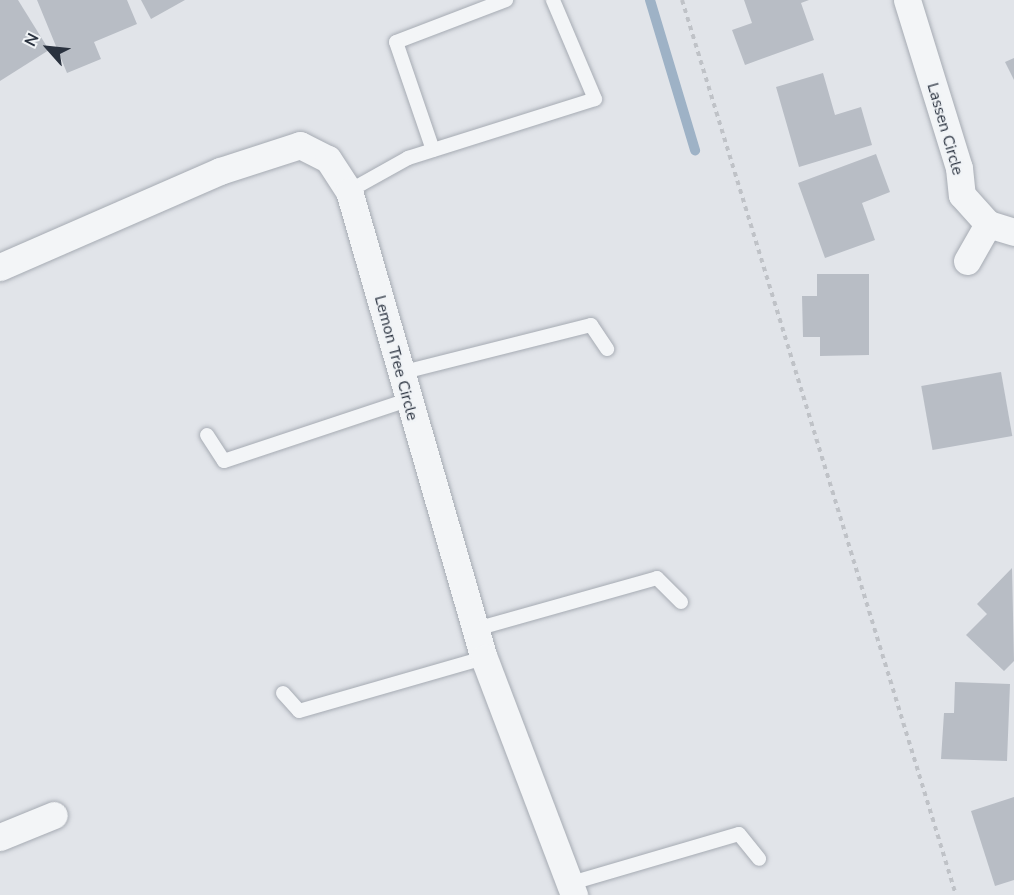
<!DOCTYPE html>
<style>
body{margin:0}
#map{position:relative;width:1014px;height:895px;overflow:hidden;background:#e1e4e9;font-family:"Nunito Sans",sans-serif}
div>[style]{position:absolute}
.stream>*{height:10px;margin:-5px;padding:0 5px;transform-origin:5px;border-radius:5px;background:#9eb2c6}
.building>*{inset:0;background:#b8bdc5;transform-origin:0 0}
.path>*{height:4px;margin-top:-2px;transform-origin:0;background:repeating-linear-gradient(90deg,#bfc2c7 0 4.5px,transparent 0 9px)}
.roads{filter:drop-shadow(0 0 2px #a6abb3) drop-shadow(0 0 2px #a6abb3)}
.lane>*{height:14px;margin:-7px;padding:0 7px;transform-origin:7px;border-radius:7px;background:#f3f5f7}
.street>*{height:27px;margin:-13.5px;padding:0 13.5px;transform-origin:13.5px;border-radius:13.5px;background:#f3f5f7}
span{translate:-50% -50%;white-space:nowrap;text-align:center;line-height:1.15;-webkit-text-stroke:4.5px #f0f3f6;paint-order:stroke}
.street-label{font-size:16px;color:#2a323f}
.north{position:absolute;left:18px;top:18px;width:60px;height:60px;-webkit-text-stroke:4px #f0f3f6;paint-order:stroke;rotate:297deg;font-size:16px;font-weight:700;line-height:24px;text-align:center;color:#2a323f}
.north::after{content:'';display:block;margin:auto;width:21px;height:27px;background:#2a323f;clip-path:polygon(50% 0,100% 100%,50% 72%,0 100%)}
</style>
<div id="map">
<div class="stream">
<i style="left:650px;top:0;width:157px;rotate:73.3deg"></i>
</div>
<div class="building">
<i style="clip-path:polygon(0 0,18px 0,49px 50px,0 81px)"></i>
<i style="clip-path:polygon(37px 0,127px 0,137px 24px,94px 42px,101px 59px,67px 73px)"></i>
<i style="clip-path:polygon(141px 0,185px 0,151px 19px)"></i>
<i style="clip-path:polygon(744px 0,809px 0,801px 3px,814px 40px,745px 65px,732px 30px,752px 23px)"></i>
<i style="clip-path:polygon(1014px 58px,1014px 80px,1005px 62px)"></i>
<i style="clip-path:polygon(823px 73px,835px 115px,861px 107px,872px 145px,799px 167px,776px 87px)"></i>
<i style="clip-path:polygon(876px 154px,890px 192px,862px 203px,875px 240px,825px 258px,798px 183px)"></i>
<i style="clip-path:polygon(817px 274px,869px 274px,869px 355px,820px 356px,820px 337px,803px 337px,802px 296px,817px 296px)"></i>
<i style="left:1001px;top:372px;width:65px;height:81px;rotate:80deg"></i>
<i style="clip-path:polygon(1012px 568px,1014px 661px,1004px 671px,966px 635px,987px 614px,977px 604px)"></i>
<i style="clip-path:polygon(955px 682px,1010px 684px,1007px 761px,941px 759px,944px 713px,954px 713px)"></i>
<i style="clip-path:polygon(1014px 797px,1014px 880px,995px 886px,971px 811px)"></i>
</div>
<div class="path">
<i style="left:682px;top:0;width:936px;rotate:72.98deg"></i>
</div>
<div class="roads">
<div class="lane">
<i style="left:433px;top:150px;width:114px;rotate:-108.9deg"></i>
<i style="left:396px;top:42px;width:118px;rotate:-20.9deg"></i>
<i style="left:349px;top:191px;width:68px;rotate:-29.2deg"></i>
<i style="left:408px;top:158px;width:196px;rotate:-17.5deg"></i>
<i style="left:595px;top:99px;width:108px;rotate:-113deg"></i>
<i style="left:400px;top:373px;width:197px;rotate:-14.1deg"></i>
<i style="left:591px;top:325px;width:29px;rotate:56deg"></i>
<i style="left:207px;top:435px;width:31px;rotate:57deg"></i>
<i style="left:224px;top:461px;width:193px;rotate:-18.4deg"></i>
<i style="left:476px;top:629px;width:188px;rotate:-15.7deg"></i>
<i style="left:657px;top:578px;width:34px;rotate:45deg"></i>
<i style="left:283px;top:693px;width:24px;rotate:48deg"></i>
<i style="left:299px;top:711px;width:192px;rotate:-16deg"></i>
<i style="left:568px;top:884px;width:178px;rotate:-16.3deg"></i>
<i style="left:739px;top:834px;width:32px;rotate:51deg"></i>
</div>
<div class="street">
<i style="left:907px;top:0;width:176px;rotate:72.8deg"></i>
<i style="left:959px;top:168px;width:27px;rotate:84deg"></i>
<i style="left:962px;top:195px;width:39px;rotate:48deg"></i>
<i style="left:988px;top:224px;width:27px;rotate:17deg"></i>
<i style="left:967px;top:261px;width:43px;rotate:-60.4deg"></i>
<i style="left:0;top:267px;width:240px;rotate:-23.6deg"></i>
<i style="left:220px;top:171px;width:84px;rotate:-18deg"></i>
<i style="left:300px;top:145px;width:31px;rotate:27deg"></i>
<i style="left:328px;top:159px;width:38px;rotate:57deg"></i>
<i style="left:349px;top:191px;width:486px;rotate:73.9deg"></i>
<i style="left:484px;top:658px;width:254px;rotate:69.2deg"></i>
<i style="left:0;top:837px;width:58px;rotate:-22.2deg"></i>
</div>
</div>
<div class="street-label">
<span style="left:945px;top:129px;rotate:74deg">Lassen Circle</span>
<span style="left:396px;top:358px;rotate:75deg">Lemon Tree Circle</span>
</div>
<div class="north">N</div>
</div>
